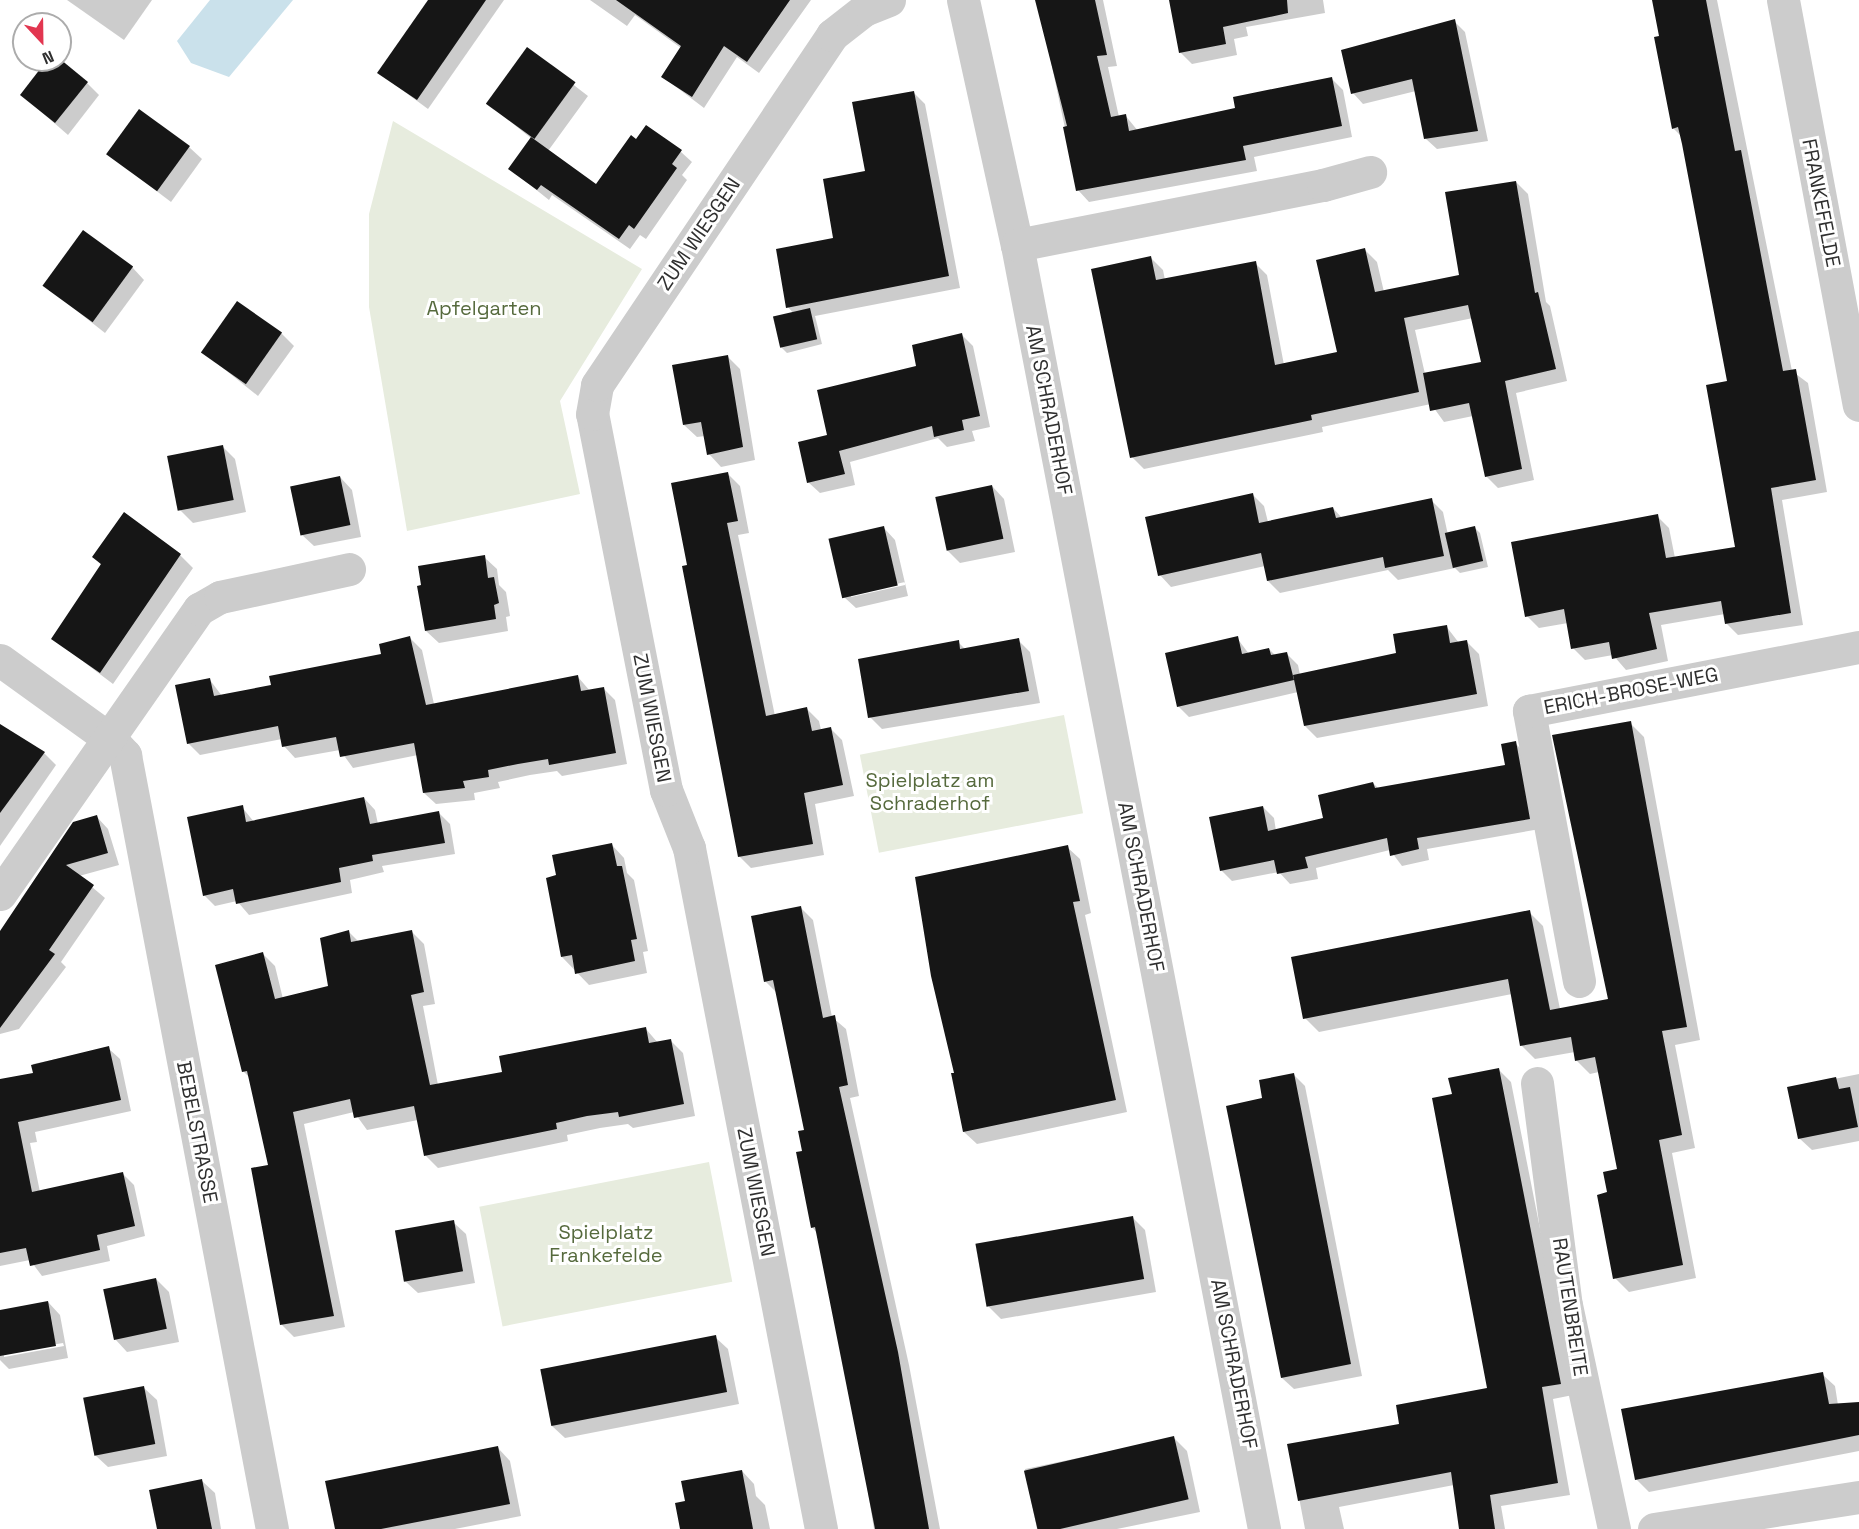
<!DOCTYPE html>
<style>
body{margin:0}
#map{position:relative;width:1859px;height:1529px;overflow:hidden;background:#fff;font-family:"Space Grotesk",sans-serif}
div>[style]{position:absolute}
.green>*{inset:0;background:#e7ecde;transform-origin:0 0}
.water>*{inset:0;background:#cae1eb}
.shadow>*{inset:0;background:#0003}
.building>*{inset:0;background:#161616;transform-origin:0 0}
.street>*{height:33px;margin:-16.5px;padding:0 16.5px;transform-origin:16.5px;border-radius:16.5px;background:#ccc}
span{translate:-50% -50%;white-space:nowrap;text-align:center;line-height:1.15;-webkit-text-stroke:6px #fff;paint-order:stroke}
.street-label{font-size:20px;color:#2f2f2f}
.park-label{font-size:20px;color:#566a3d}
.north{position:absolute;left:12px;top:12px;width:60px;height:60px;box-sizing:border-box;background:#fff;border:2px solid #acacac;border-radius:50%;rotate:158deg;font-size:16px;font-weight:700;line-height:24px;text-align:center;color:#2f2f2f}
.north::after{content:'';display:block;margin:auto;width:21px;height:27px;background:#e23650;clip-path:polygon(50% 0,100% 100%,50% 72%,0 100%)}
</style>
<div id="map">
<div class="green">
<i style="clip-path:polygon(393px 121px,642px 269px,560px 401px,580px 494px,407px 531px,369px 307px,369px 214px)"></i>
<i style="left:1064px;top:715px;width:100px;height:208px;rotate:79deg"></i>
<i style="left:709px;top:1162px;width:122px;height:234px;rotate:79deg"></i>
</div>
<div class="water">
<i style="clip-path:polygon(210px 0,293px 0,229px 77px,191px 63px,177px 41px)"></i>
</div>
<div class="shadow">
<i style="clip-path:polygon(67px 0,152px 0,124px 40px)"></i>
<i style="clip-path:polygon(430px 0,504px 0,428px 109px,379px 73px)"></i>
<i style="clip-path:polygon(590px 0,811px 0,759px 73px,737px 57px,704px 108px,663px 77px,681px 48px,635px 15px,627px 26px)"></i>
<i style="clip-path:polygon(1038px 0,1103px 0,1117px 66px,1108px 67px,1119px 117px,1125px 115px,1138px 131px,1237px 109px,1331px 78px,1343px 90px,1352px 137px,1254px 157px,1257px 171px,1089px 202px,1078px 190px)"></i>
<i style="clip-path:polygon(1170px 0,1323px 0,1325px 13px,1246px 27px,1248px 36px,1234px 39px,1237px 55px,1192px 64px,1180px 52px)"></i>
<i style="clip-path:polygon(1654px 0,1717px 0,1792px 371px,1808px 383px,1827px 492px,1782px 500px,1803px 625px,1738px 635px,1726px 623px,1725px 614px,1661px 625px,1668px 661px,1626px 670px,1613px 655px,1585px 660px,1573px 648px,1568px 623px,1539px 628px,1527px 616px,1657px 516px,1669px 528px,1675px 558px,1736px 548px,1729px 383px,1682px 137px,1673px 128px)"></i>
<i style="clip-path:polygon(1454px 21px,1465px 32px,1488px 141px,1437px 149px,1426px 139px,1416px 91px,1363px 104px,1353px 93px)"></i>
<i style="clip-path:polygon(527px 49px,588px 96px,548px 151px,597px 186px,636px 141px,681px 152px,692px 162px,682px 175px,687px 180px,646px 239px,640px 235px,630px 249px,552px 195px,549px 200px,510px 169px,532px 139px,487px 103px)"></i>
<i style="clip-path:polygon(87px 83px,99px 95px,68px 135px,22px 95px)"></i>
<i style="clip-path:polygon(913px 92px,925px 104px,960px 288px,815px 316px,822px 344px,787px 353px,781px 347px,794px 314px,788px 307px,835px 240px,867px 173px)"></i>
<i style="clip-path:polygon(189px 147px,202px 159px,171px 202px,109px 155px)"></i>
<i style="clip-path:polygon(evenodd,1516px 182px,1528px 194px,1546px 302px,1550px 306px,1567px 381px,1516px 393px,1534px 480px,1498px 488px,1486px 476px,1473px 416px,1444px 422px,1431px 404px,1322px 427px,1323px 432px,1144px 469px,1132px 457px,1151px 258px,1163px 270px,1165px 280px,1255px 263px,1267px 275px,1284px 365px,1339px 354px,1365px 250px,1377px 262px,1384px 292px,1460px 276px,1516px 182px,1473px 318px,1483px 363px,1425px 374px,1415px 330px,1473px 318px)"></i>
<i style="clip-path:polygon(132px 267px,144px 280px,105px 333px,44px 285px)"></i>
<i style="clip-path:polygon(281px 333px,294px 346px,258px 396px,203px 352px)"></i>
<i style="clip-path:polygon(962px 335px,973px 346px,990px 427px,972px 431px,975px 441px,947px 447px,938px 438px,850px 462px,855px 485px,820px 493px,808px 482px,829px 437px)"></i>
<i style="clip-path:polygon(727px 356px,740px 369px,755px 460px,721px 467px,709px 454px,705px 436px,697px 437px,684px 425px)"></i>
<i style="clip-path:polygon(223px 447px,235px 459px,246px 512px,193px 523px,180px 510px)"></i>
<i style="clip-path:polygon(728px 474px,740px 486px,749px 533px,738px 535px,775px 716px,807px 709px,819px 721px,821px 730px,830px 728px,842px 740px,854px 796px,815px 804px,824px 855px,751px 868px,739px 856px,689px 567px)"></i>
<i style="clip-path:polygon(340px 477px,352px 490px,361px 537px,314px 546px,301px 534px)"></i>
<i style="clip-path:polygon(992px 486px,1004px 499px,1015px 552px,960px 563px,948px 551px,937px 497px)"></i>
<i style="clip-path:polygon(1252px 494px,1264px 506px,1268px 522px,1333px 508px,1342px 518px,1431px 500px,1443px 512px,1448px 535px,1474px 527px,1480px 533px,1488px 567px,1460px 573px,1455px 568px,1398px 580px,1388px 570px,1280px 593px,1268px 581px,1265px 566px,1171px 587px,1160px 575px)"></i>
<i style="clip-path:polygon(evenodd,884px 528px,895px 540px,908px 596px,856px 608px,844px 597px,884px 528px,905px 582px,905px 585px,851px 597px,851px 594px,905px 582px)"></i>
<i style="clip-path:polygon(180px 555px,193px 568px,113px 684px,52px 638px,102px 566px,94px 557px)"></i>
<i style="clip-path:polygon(484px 557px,497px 569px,499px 585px,506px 592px,510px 616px,506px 617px,508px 631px,439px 643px,426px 631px)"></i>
<i style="clip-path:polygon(1446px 626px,1459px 643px,1467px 642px,1479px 654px,1488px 706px,1317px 738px,1305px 726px,1298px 692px,1189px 717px,1178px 706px,1237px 638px,1249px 654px,1269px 649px,1276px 656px,1287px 654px,1298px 665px,1300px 675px,1398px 654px)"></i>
<i style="clip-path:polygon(410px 638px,422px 650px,434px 704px,578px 677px,590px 691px,604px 689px,615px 700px,627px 764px,562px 776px,557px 771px,530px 775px,498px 782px,500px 788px,474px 793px,475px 800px,436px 804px,424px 793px,418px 755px,353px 768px,340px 750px,295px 758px,284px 746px,282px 739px,200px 755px,188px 743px,210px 680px,222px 696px,273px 686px,382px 655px)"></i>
<i style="clip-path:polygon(1018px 640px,1030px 652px,1040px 703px,882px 729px,870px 717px,958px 642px,966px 650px)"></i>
<i style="clip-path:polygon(1630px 723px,1644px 737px,1700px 1040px,1675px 1045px,1695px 1148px,1672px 1153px,1696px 1278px,1629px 1292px,1615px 1278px,1609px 1194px,1618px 1170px,1599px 1072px,1590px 1074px,1576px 1060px,1575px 1052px,1535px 1059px,1521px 1045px,1512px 994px,1319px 1032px,1305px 1018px,1529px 912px,1543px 926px,1560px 1009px,1610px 1000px,1554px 736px)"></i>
<i style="clip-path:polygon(0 726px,44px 753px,56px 765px,0 846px)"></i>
<i style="clip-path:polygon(1515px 743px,1526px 754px,1540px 829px,1427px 849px,1429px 860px,1402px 866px,1390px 850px,1316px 868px,1318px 879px,1290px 884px,1279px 872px,1232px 881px,1221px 870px,1263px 807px,1274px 818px,1276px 831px,1325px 819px,1373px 783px,1379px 789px,1507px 766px)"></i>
<i style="clip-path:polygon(364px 798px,375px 810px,378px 824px,439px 813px,450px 824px,455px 854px,382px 866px,384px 872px,350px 880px,352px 893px,249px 915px,237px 901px,215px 906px,204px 895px,242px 807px,254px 822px)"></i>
<i style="clip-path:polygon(97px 817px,108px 829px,119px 865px,79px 876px,105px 898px,61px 962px,66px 967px,19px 1029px,0 1034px,0 933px,24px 903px,21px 899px,74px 823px)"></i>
<i style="clip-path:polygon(612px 845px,624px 858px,627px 873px,634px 880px,648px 951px,643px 952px,647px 973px,589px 985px,562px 957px)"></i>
<i style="clip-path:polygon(1067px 847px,1080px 859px,1091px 913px,1085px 915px,1127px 1112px,977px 1144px,964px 1132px,956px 1074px)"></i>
<i style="clip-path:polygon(801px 908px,813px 920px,832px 1017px,846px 1029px,859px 1096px,850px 1098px,909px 1365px,940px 1529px,874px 1529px,853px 1399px,817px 1233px,812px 1227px,803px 1152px,806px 1131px,778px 994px,765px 981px)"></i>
<i style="clip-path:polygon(349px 932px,359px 942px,412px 932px,424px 944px,435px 1004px,423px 1006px,438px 1085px,504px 1073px,646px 1029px,658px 1043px,671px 1041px,683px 1053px,695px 1116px,633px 1128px,628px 1124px,600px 1128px,567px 1135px,568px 1141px,438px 1168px,426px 1156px,418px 1120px,367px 1130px,354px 1112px,304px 1124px,345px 1327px,294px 1337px,282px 1325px,269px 1166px,251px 1079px,243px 1071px,263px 954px,275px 966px,283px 999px,329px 987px)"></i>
<i style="clip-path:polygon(108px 1048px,120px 1059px,131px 1111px,35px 1132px,37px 1142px,30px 1143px,40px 1192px,123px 1174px,134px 1185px,145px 1236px,107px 1246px,110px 1261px,42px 1276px,30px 1260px,0 1266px,0 1081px,34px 1074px,33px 1064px)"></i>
<i style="clip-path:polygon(1499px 1070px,1511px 1082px,1573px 1395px,1553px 1399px,1570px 1495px,1501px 1506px,1505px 1529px,1461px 1529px,1454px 1485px,1339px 1507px,1344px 1529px,1305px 1529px,1289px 1445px,1401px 1425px,1489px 1389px,1453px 1095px)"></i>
<i style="clip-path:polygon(1293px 1074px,1305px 1086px,1362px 1376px,1294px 1389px,1282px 1378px,1264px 1099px)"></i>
<i style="clip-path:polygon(1859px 1074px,1859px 1141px,1812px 1150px,1799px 1138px,1789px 1088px)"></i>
<i style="clip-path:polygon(1132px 1217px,1145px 1230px,1156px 1292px,1001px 1319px,989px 1307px,977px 1245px)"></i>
<i style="clip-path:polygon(453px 1222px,466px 1234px,475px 1283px,418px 1293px,405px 1281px)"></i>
<i style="clip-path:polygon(156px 1279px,169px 1292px,179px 1342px,127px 1352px,115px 1339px)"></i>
<i style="clip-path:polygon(evenodd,48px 1302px,60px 1315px,68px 1358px,9px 1369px,0 1360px,0 1311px,48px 1302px,63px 1343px,64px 1346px,4px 1357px,4px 1353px,63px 1343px)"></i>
<i style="clip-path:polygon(715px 1337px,728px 1349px,739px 1404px,565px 1438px,552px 1426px)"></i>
<i style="clip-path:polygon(1822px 1374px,1835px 1386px,1838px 1405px,1859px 1403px,1859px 1451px,1649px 1492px,1636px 1479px)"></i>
<i style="clip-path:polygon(144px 1388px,157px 1400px,167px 1456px,108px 1467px,95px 1455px)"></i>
<i style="clip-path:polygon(1174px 1438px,1187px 1451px,1200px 1512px,1117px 1529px,1037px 1529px,1025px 1469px)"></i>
<i style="clip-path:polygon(498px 1448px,510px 1461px,521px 1516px,455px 1529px,336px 1529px)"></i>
<i style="clip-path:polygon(742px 1471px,754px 1484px,756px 1496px,765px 1505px,770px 1529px,682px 1529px,687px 1502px)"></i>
<i style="clip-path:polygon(202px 1481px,215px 1493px,221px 1529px,158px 1529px)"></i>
</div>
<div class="building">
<i style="clip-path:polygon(428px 0,486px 0,417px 100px,377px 73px)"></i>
<i style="clip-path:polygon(616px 0,790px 0,747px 62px,724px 46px,692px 97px,661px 77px,681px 46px)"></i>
<i style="clip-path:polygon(1035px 0,1095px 0,1107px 55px,1097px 56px,1111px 117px,1126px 114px,1129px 131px,1235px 108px,1233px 97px,1332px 77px,1342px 126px,1243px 146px,1246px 160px,1076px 191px,1063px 127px,1067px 126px)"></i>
<i style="clip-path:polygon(1169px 0,1287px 0,1288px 13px,1223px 27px,1226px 44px,1179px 53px)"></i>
<i style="clip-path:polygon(1652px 0,1706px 0,1735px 151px,1741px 150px,1783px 371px,1796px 369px,1816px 480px,1771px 488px,1791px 613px,1725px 624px,1721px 601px,1649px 613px,1657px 649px,1612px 659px,1609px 642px,1571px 649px,1564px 609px,1525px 617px,1511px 542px,1658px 514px,1666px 558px,1735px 547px,1706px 385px,1727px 381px,1682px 144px,1678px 127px,1672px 129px,1654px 37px,1659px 36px)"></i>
<i style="clip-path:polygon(1455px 19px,1478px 131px,1424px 139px,1412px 79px,1351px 94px,1341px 50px)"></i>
<i style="left:527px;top:47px;width:60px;height:70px;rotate:36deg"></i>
<i style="clip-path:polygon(60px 59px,88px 82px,55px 123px,20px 95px,47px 60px)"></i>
<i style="clip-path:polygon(914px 91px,949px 276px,786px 308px,776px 249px,833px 238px,823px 179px,865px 171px,852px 102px)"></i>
<i style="left:139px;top:109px;width:63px;height:56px;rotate:36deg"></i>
<i style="clip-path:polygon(646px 125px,682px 150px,672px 164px,677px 168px,634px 229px,629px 225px,619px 239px,541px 185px,537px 190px,508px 169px,531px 137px,596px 184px,631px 135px,636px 139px)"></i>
<i style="clip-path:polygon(1516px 181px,1535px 293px,1538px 292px,1556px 369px,1505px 381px,1522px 469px,1485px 477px,1469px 403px,1430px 411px,1423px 373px,1481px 362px,1468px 305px,1404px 318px,1419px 392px,1311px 415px,1312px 420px,1130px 458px,1091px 269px,1151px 256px,1156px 280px,1256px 261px,1275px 365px,1337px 352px,1316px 260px,1365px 248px,1375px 292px,1459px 275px,1445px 192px)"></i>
<i style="left:83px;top:230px;width:62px;height:69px;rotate:36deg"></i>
<i style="left:237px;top:301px;width:55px;height:63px;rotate:35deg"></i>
<i style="left:810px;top:308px;width:32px;height:38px;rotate:77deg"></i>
<i style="clip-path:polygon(962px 333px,980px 416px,962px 420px,964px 430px,934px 437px,932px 426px,839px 451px,845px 474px,807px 483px,798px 442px,827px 435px,817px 390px,916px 366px,912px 345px)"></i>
<i style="clip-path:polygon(728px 355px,743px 447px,707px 455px,701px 422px,683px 425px,672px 365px)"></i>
<i style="left:223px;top:445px;width:56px;height:57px;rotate:79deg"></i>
<i style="clip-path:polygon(728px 472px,738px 521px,727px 523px,766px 716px,807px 707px,812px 731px,831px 727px,843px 785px,804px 793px,813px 844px,738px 857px,682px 566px,687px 565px,671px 483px)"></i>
<i style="left:340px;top:476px;width:50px;height:51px;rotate:78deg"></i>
<i style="left:992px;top:485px;width:55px;height:58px;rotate:78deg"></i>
<i style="clip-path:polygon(1253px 493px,1259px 523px,1333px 507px,1336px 518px,1432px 498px,1444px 556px,1385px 568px,1383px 557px,1267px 581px,1261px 553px,1158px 576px,1145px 517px)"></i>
<i style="clip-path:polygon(124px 512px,181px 554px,100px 673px,51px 639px,101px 564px,92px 557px)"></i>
<i style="left:884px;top:526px;width:61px;height:57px;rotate:77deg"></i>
<i style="left:1475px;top:526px;width:36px;height:31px;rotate:77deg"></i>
<i style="clip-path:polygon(485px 555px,488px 578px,494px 577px,499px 603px,494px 605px,496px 619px,425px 631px,417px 586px,421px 585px,418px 566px)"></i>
<i style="clip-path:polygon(1447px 625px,1450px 643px,1467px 640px,1477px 694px,1304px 726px,1293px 675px,1396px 653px,1393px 634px)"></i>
<i style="clip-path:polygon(410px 636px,426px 705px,578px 675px,581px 691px,604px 687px,616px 753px,549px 765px,548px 759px,518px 764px,488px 770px,489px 777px,463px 781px,465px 788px,423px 793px,414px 743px,340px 757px,336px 737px,282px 747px,278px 726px,187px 744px,175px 685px,210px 678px,214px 696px,271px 685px,269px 676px,381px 654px,379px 644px)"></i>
<i style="clip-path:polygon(1238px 636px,1242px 654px,1269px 648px,1271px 655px,1287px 652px,1294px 680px,1177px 707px,1165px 653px)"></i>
<i style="clip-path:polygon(1019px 638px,1029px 691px,868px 718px,858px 659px,959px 640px,960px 649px)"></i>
<i style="clip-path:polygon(1631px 721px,1687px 1027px,1662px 1031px,1682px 1135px,1659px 1140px,1683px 1265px,1613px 1279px,1597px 1195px,1607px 1192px,1603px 1172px,1617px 1169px,1595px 1057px,1575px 1061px,1571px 1037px,1520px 1046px,1508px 979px,1303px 1019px,1291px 957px,1530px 910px,1550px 1010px,1608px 999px,1552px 735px)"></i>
<i style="clip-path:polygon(0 724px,45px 752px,0 813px)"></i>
<i style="clip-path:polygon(1516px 741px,1530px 819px,1417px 838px,1419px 849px,1390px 856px,1387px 838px,1305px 857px,1308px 868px,1277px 874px,1274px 860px,1220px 871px,1209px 817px,1263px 806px,1268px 831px,1323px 818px,1318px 795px,1373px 782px,1375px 788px,1505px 765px,1501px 744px)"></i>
<i style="clip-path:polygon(364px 797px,370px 824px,439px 811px,445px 843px,372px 855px,373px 861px,339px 868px,341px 882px,236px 904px,233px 889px,203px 896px,187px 817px,243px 805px,246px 822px)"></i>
<i style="clip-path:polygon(97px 815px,108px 853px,66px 865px,94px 885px,49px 950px,55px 954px,0 1028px,0 931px,73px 822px)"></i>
<i style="clip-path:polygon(612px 843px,617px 866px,622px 866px,637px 939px,631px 940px,635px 961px,575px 974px,572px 955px,561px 957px,546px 878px,556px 875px,552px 855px)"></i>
<i style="clip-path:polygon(1068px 845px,1080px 901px,1073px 902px,1116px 1100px,963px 1132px,951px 1073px,954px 1073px,931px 976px,915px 877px)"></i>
<i style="clip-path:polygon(801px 906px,823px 1018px,835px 1015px,848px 1085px,839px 1087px,898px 1352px,929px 1529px,875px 1529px,815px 1227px,811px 1228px,796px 1152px,802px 1151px,798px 1131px,804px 1130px,773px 980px,764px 982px,751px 916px)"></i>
<i style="clip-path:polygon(349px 930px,351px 942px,412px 930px,424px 992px,411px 995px,430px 1085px,502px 1072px,499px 1056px,646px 1027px,649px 1043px,671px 1039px,684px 1104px,619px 1117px,618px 1112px,587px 1116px,556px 1123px,557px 1129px,424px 1156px,414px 1106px,354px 1118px,350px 1099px,293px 1112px,334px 1316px,280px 1325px,251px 1168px,268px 1165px,247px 1071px,242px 1072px,215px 965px,263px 952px,275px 999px,328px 986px,320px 938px)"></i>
<i style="clip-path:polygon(109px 1046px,121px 1100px,18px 1122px,32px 1192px,123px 1172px,135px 1226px,97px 1235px,100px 1250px,30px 1266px,26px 1248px,0 1253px,0 1079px,33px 1073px,31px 1065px)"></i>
<i style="clip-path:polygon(1499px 1068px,1561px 1384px,1542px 1387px,1558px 1483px,1490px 1495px,1495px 1529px,1459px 1529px,1451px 1472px,1298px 1501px,1287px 1444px,1399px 1424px,1396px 1405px,1487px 1388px,1432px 1098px,1452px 1094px,1448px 1078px)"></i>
<i style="clip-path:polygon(1294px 1073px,1351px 1364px,1281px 1378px,1226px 1106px,1262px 1098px,1259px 1080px)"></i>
<i style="clip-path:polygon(1836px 1077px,1839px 1089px,1850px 1087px,1858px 1127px,1798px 1139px,1787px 1087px)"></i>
<i style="left:1133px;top:1216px;width:64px;height:160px;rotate:80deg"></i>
<i style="left:454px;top:1220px;width:52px;height:60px;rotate:80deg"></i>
<i style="left:156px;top:1278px;width:52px;height:54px;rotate:78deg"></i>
<i style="clip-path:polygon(48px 1301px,56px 1346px,0 1356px,0 1310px)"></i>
<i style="left:716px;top:1335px;width:58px;height:179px;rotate:79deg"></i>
<i style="clip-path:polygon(1823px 1372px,1829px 1404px,1859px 1402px,1859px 1435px,1635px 1480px,1621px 1409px)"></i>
<i style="left:144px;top:1386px;width:59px;height:62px;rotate:79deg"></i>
<i style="left:1174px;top:1436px;width:65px;height:154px;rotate:77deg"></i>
<i style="clip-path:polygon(498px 1446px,510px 1504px,381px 1529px,335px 1529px,325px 1481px)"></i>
<i style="clip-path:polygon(742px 1470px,753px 1529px,680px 1529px,675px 1503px,685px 1501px,681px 1481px)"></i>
<i style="clip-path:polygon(202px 1479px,212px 1529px,157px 1529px,149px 1490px)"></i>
</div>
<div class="street">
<i style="left:963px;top:0;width:251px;rotate:77.6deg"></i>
<i style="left:1017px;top:245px;width:1308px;rotate:79.11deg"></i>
<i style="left:1783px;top:0;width:412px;rotate:79.4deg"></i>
<i style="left:1017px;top:245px;width:312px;rotate:-11.1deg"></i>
<i style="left:1323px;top:185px;width:49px;rotate:-15.5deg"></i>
<i style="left:0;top:660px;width:137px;rotate:35.8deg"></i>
<i style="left:111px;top:740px;width:21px;rotate:47deg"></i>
<i style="left:125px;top:755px;width:788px;rotate:79.25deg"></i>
<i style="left:0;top:894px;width:348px;rotate:-55.1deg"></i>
<i style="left:199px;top:609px;width:24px;rotate:-30deg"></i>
<i style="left:220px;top:597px;width:132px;rotate:-12.2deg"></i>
<i style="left:1579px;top:981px;width:275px;rotate:-100.5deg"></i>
<i style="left:1529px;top:711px;width:336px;rotate:-11deg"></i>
<i style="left:1537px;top:1083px;width:224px;rotate:82.6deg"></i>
<i style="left:1566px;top:1305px;width:229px;rotate:77.9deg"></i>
<i style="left:821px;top:1529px;width:694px;rotate:-100.97deg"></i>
<i style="left:689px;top:848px;width:62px;rotate:-111.6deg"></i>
<i style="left:666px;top:790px;width:383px;rotate:-101.1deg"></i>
<i style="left:592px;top:414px;width:29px;rotate:-80deg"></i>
<i style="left:597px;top:385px;width:422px;rotate:-56.1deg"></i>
<i style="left:832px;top:35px;width:41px;rotate:-38deg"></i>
<i style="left:864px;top:10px;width:27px;rotate:-22deg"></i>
<i style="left:1654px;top:1529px;width:207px;rotate:-8.9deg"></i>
</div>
<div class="street-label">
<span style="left:1821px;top:203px;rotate:79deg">FRANKEFELDE</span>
<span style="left:699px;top:234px;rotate:-56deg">ZUM WIESGEN</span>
<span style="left:1049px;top:410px;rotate:79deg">AM SCHRADERHOF</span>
<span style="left:1631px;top:691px;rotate:-11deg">ERICH-BROSE-WEG</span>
<span style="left:652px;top:718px;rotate:79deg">ZUM WIESGEN</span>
<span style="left:1141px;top:887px;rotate:79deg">AM SCHRADERHOF</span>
<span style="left:197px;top:1132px;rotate:79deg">BEBELSTRASSE</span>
<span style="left:756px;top:1192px;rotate:79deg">ZUM WIESGEN</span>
<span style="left:1570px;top:1307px;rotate:81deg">RAUTENBREITE</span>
<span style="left:1234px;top:1364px;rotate:79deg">AM SCHRADERHOF</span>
</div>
<div class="park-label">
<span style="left:484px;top:308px">Apfelgarten</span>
<span style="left:930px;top:792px">Spielplatz am<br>Schraderhof</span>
<span style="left:606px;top:1244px">Spielplatz<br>Frankefelde</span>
</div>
<div class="north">N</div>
</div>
